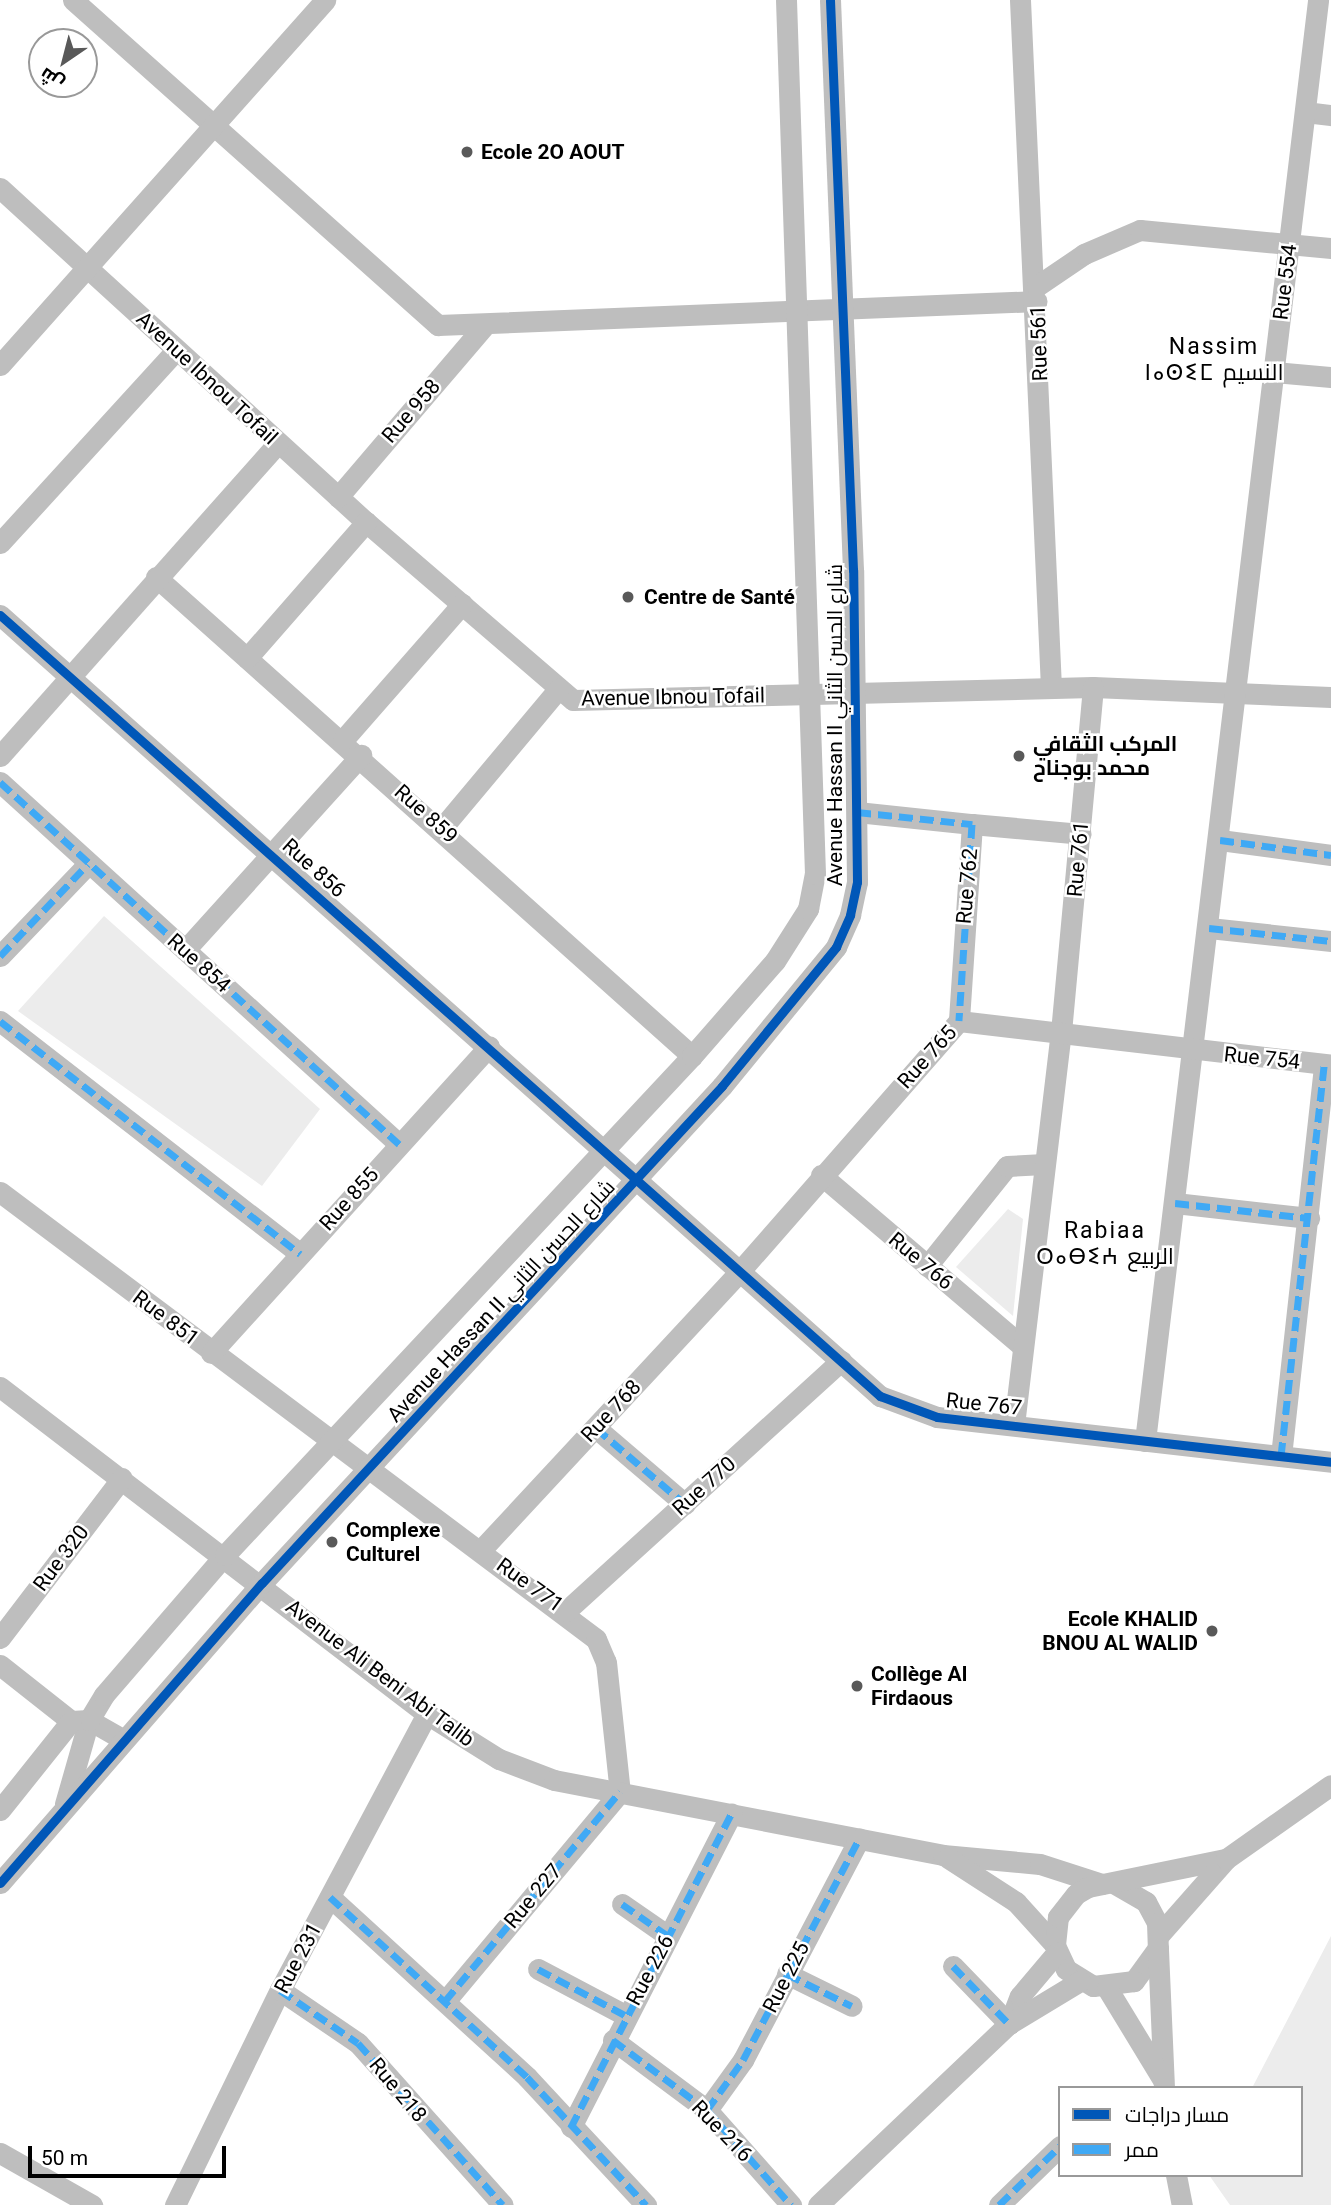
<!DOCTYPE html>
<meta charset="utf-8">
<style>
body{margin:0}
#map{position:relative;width:1331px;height:2205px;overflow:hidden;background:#fff;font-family:Roboto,Cairo,"Noto Sans Tifinagh",sans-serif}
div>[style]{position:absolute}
.green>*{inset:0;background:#ececec}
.street>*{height:21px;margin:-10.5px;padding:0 10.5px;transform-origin:10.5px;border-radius:10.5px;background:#bebebe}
.quiet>*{height:7px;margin-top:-3.5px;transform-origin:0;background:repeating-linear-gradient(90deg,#3fa9f5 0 14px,transparent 0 21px)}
.cycleway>*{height:9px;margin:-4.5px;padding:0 4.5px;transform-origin:4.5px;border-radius:4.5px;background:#0057b8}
.dots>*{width:19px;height:19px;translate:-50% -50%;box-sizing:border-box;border:4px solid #fff;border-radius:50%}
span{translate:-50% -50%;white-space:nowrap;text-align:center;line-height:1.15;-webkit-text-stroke:5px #fff;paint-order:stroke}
.poi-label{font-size:21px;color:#000;font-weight:700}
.left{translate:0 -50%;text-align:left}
.right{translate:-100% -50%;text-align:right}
.street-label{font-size:21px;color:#000}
.neighbourhood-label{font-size:23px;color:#000;letter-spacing:2px}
.legend{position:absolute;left:1058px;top:2086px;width:245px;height:91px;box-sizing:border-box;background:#fff;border:2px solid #999;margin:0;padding:9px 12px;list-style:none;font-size:21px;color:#000}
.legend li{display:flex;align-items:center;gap:14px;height:35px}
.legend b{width:35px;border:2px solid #999}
.north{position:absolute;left:28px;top:28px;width:70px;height:70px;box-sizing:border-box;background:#fff;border:2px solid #999;border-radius:50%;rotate:215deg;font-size:19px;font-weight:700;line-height:28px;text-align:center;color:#000}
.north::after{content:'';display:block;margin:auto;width:24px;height:32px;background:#595959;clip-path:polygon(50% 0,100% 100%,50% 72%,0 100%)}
.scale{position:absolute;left:28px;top:2146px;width:198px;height:32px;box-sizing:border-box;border:4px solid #000;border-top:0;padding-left:9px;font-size:21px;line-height:24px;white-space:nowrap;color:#000;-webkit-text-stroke:5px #fff;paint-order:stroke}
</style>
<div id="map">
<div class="green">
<i style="clip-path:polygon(104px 916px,320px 1109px,262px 1186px,18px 1011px)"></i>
<i style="clip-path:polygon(1008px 1209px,1023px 1219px,1013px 1316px,956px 1267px)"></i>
<i style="clip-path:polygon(1331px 1936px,1331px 2205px,1230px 2205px,1209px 2175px,1301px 2175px,1301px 2088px,1252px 2088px)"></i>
</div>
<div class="street">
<i style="left:73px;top:0;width:489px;rotate:41.7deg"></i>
<i style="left:438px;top:325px;width:599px;rotate:-2.29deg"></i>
<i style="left:1020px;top:0;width:688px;rotate:87.42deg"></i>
<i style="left:1305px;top:112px;width:26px;rotate:7deg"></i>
<i style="left:0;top:188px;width:495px;rotate:42.4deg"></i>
<i style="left:366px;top:522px;width:273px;rotate:40.7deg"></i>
<i style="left:573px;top:700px;width:520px;rotate:-1.43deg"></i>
<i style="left:1093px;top:687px;width:238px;rotate:2.4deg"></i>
<i style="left:1037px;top:286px;width:57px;rotate:-34.2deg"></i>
<i style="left:1084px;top:254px;width:61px;rotate:-23.2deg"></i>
<i style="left:1140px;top:230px;width:192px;rotate:5.4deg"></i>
<i style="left:0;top:365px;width:489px;rotate:-48.3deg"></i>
<i style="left:1274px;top:372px;width:57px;rotate:5deg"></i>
<i style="left:338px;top:497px;width:225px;rotate:-49.5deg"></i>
<i style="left:0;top:543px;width:261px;rotate:-47.6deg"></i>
<i style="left:156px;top:577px;width:719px;rotate:41.79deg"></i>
<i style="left:0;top:615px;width:1177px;rotate:41.59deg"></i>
<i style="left:880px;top:1396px;width:61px;rotate:20.2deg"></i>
<i style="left:937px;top:1417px;width:397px;rotate:6.5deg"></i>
<i style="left:247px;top:658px;width:181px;rotate:-48.8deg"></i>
<i style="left:343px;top:740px;width:181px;rotate:-48.8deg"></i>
<i style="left:0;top:756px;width:419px;rotate:-48.4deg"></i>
<i style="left:0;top:782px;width:539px;rotate:42.22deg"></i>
<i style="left:857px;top:812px;width:116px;rotate:6deg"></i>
<i style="left:972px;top:824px;width:197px;rotate:93.8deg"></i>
<i style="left:972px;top:824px;width:109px;rotate:5.2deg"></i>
<i style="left:442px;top:828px;width:182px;rotate:-50.1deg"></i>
<i style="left:1220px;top:840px;width:112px;rotate:7.7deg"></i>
<i style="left:1209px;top:928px;width:123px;rotate:6.1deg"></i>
<i style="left:185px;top:950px;width:263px;rotate:-47.9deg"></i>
<i style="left:0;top:956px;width:127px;rotate:-46.3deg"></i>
<i style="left:0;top:1021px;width:380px;rotate:37.8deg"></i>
<i style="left:821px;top:1175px;width:264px;rotate:40.4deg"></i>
<i style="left:0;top:1192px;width:745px;rotate:36.87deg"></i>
<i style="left:596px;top:1639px;width:25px;rotate:67deg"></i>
<i style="left:606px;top:1662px;width:131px;rotate:83.9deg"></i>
<i style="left:620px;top:1792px;width:273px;rotate:129.9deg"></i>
<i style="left:1175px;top:1203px;width:135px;rotate:6.4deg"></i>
<i style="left:927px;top:1266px;width:128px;rotate:-51.3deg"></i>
<i style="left:1007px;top:1166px;width:37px;rotate:-3deg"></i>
<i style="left:211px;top:1353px;width:414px;rotate:-47.8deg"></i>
<i style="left:0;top:1387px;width:538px;rotate:37.45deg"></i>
<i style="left:427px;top:1714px;width:85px;rotate:32deg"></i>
<i style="left:499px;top:1759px;width:59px;rotate:20.9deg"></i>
<i style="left:554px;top:1780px;width:396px;rotate:10.9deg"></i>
<i style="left:943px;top:1855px;width:97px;rotate:5.3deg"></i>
<i style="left:1040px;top:1864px;width:65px;rotate:17.9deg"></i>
<i style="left:1014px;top:1425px;width:396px;rotate:-83.2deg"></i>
<i style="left:1061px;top:1032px;width:346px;rotate:-84.7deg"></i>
<i style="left:596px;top:1428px;width:117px;rotate:40.5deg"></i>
<i style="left:1145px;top:1441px;width:1451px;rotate:-83.15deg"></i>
<i style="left:1281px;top:1456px;width:394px;rotate:-83.7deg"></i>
<i style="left:481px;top:1550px;width:381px;rotate:-47.1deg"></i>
<i style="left:740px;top:1271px;width:332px;rotate:-48.8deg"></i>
<i style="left:959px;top:1021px;width:375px;rotate:6.7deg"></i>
<i style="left:566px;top:1611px;width:372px;rotate:-42.3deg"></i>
<i style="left:0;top:1638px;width:201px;rotate:-52.7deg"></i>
<i style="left:0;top:1665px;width:90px;rotate:38.3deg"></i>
<i style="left:71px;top:1721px;width:18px;rotate:-3deg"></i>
<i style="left:89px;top:1720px;width:40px;rotate:29.7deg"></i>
<i style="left:65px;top:1804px;width:87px;rotate:-74.1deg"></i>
<i style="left:89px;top:1720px;width:29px;rotate:-59deg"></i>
<i style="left:104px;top:1695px;width:185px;rotate:-49.2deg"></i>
<i style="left:225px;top:1555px;width:683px;rotate:-46.9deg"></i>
<i style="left:692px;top:1056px;width:126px;rotate:-48.9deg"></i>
<i style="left:775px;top:961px;width:62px;rotate:-57.6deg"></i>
<i style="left:808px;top:909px;width:36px;rotate:-79deg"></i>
<i style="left:815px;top:874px;width:874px;rotate:-91.9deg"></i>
<i style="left:0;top:1810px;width:114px;rotate:-51.4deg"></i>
<i style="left:948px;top:1858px;width:81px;rotate:32.9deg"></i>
<i style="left:1016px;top:1902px;width:58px;rotate:47.8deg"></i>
<i style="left:0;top:1883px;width:398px;rotate:-48.9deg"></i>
<i style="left:262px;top:1583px;width:677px;rotate:-47.21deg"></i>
<i style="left:722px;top:1086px;width:180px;rotate:-50.6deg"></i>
<i style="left:836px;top:947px;width:35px;rotate:-66deg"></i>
<i style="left:850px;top:915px;width:34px;rotate:-78deg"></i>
<i style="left:857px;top:882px;width:312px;rotate:-90.7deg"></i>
<i style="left:853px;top:570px;width:570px;rotate:-92.31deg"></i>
<i style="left:1115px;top:1884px;width:36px;rotate:30deg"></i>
<i style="left:1146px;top:1902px;width:24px;rotate:62deg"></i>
<i style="left:1157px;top:1923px;width:25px;rotate:88deg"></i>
<i style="left:1158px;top:1948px;width:41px;rotate:126deg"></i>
<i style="left:1134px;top:1981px;width:41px;rotate:173deg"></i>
<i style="left:1093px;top:1986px;width:32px;rotate:-148deg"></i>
<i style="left:1066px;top:1969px;width:26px;rotate:-115deg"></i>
<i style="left:1055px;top:1945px;width:28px;rotate:-84deg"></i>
<i style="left:1058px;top:1917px;width:29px;rotate:-52deg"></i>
<i style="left:1076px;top:1894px;width:14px;rotate:-30deg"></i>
<i style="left:1088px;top:1887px;width:141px;rotate:-11.5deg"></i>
<i style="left:330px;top:1897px;width:267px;rotate:42.4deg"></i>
<i style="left:527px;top:2077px;width:175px;rotate:47.1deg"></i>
<i style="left:622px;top:1904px;width:56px;rotate:34.8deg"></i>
<i style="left:1159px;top:1935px;width:101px;rotate:-48.6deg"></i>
<i style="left:1226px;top:1859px;width:128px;rotate:-35.2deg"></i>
<i style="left:1158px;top:1950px;width:138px;rotate:87.5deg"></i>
<i style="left:953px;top:1966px;width:81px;rotate:46deg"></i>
<i style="left:538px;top:1969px;width:98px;rotate:27.9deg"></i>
<i style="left:787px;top:1974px;width:72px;rotate:26.2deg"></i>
<i style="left:1107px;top:1988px;width:108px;rotate:58.7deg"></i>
<i style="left:280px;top:1990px;width:94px;rotate:34.2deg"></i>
<i style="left:358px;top:2043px;width:217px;rotate:48.2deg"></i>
<i style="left:1009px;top:2024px;width:30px;rotate:-69deg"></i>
<i style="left:1020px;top:1996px;width:57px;rotate:-49.9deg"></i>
<i style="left:613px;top:2040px;width:117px;rotate:36.7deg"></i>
<i style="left:707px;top:2110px;width:127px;rotate:48.5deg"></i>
<i style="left:707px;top:2110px;width:62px;rotate:-54.2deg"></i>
<i style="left:743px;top:2060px;width:250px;rotate:-62.3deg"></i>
<i style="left:571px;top:2127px;width:352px;rotate:-62.9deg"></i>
<i style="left:0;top:2153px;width:106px;rotate:29.5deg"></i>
<i style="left:1176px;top:2175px;width:31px;rotate:79deg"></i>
<i style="left:175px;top:2205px;width:239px;rotate:-64deg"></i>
<i style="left:280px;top:1990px;width:313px;rotate:-62deg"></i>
<i style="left:818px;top:2205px;width:263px;rotate:-43.5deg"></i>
<i style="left:1009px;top:2024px;width:83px;rotate:-31.2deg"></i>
<i style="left:999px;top:2205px;width:85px;rotate:-44deg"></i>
</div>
<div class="quiet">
<i style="left:0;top:782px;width:539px;rotate:42.22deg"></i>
<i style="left:857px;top:812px;width:116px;rotate:6deg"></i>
<i style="left:972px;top:824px;width:197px;rotate:93.8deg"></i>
<i style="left:1220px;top:840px;width:112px;rotate:7.7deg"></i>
<i style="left:1209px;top:928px;width:123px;rotate:6.1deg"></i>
<i style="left:0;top:956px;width:127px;rotate:-46.3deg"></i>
<i style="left:0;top:1021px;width:380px;rotate:37.8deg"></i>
<i style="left:1175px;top:1203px;width:135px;rotate:6.4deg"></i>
<i style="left:596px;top:1428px;width:117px;rotate:40.5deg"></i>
<i style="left:1281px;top:1456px;width:394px;rotate:-83.7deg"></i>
<i style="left:330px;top:1897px;width:267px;rotate:42.4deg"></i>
<i style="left:527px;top:2077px;width:175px;rotate:47.1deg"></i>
<i style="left:622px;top:1904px;width:56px;rotate:34.8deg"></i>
<i style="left:953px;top:1966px;width:81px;rotate:46deg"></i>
<i style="left:538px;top:1969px;width:98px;rotate:27.9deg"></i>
<i style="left:787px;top:1974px;width:72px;rotate:26.2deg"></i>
<i style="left:280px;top:1990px;width:94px;rotate:34.2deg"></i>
<i style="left:358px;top:2043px;width:217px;rotate:48.2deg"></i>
<i style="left:445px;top:2001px;width:273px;rotate:-50.1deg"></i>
<i style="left:613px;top:2040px;width:117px;rotate:36.7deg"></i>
<i style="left:707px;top:2110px;width:127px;rotate:48.5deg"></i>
<i style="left:707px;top:2110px;width:62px;rotate:-54.2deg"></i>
<i style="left:743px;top:2060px;width:250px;rotate:-62.3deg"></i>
<i style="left:571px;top:2127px;width:352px;rotate:-62.9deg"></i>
<i style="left:999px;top:2205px;width:85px;rotate:-44deg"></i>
</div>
<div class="cycleway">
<i style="left:0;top:615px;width:1177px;rotate:41.59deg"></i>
<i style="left:880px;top:1396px;width:61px;rotate:20.2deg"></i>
<i style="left:937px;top:1417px;width:397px;rotate:6.5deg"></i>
<i style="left:0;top:1883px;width:398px;rotate:-48.9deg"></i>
<i style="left:262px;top:1583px;width:677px;rotate:-47.21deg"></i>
<i style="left:722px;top:1086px;width:180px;rotate:-50.6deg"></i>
<i style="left:836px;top:947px;width:35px;rotate:-66deg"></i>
<i style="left:850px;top:915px;width:34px;rotate:-78deg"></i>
<i style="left:857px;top:882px;width:312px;rotate:-90.7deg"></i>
<i style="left:853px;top:570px;width:570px;rotate:-92.31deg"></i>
</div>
<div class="dots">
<i style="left:467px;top:152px;background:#595959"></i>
<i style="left:628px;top:597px;background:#595959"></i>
<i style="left:1019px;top:756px;background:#595959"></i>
<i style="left:332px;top:1542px;background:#595959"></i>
<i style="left:1212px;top:1631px;background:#595959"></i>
<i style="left:857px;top:1686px;background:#595959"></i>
</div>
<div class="poi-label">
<span class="left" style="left:481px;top:152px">Ecole 2O AOUT</span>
<span class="left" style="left:644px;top:597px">Centre de Santé</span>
<span class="left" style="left:1033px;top:756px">المركب الثقافي<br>محمد بوجناح</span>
<span class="left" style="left:346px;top:1542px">Complexe<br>Culturel</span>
<span class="right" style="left:1198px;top:1631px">Ecole KHALID<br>BNOU AL WALID</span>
<span class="left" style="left:871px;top:1686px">Collège Al<br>Firdaous</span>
</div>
<div class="street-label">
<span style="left:1285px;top:282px;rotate:-83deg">Rue 554</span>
<span style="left:1039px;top:343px;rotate:-92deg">Rue 561</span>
<span style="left:207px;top:378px;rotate:43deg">Avenue Ibnou Tofail</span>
<span style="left:411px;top:411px;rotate:-49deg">Rue 958</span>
<span style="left:673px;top:697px;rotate:-1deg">Avenue Ibnou Tofail</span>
<span style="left:835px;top:725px;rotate:-90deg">Avenue Hassan II شارع الحسن الثاني</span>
<span style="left:426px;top:814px;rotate:42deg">Rue 859</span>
<span style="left:1078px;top:859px;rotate:-85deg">Rue 761</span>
<span style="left:314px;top:868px;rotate:42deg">Rue 856</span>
<span style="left:967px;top:886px;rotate:-85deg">Rue 762</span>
<span style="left:199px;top:963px;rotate:42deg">Rue 854</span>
<span style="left:927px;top:1057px;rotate:-48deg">Rue 765</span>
<span style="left:1262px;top:1058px;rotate:6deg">Rue 754</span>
<span style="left:349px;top:1199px;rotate:-48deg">Rue 855</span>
<span style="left:921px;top:1261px;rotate:40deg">Rue 766</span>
<span style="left:501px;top:1301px;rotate:-47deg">Avenue Hassan II شارع الحسن الثاني</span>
<span style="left:166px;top:1318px;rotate:37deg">Rue 851</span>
<span style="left:984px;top:1404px;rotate:6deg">Rue 767</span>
<span style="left:611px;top:1411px;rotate:-47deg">Rue 768</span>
<span style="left:704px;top:1486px;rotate:-42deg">Rue 770</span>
<span style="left:61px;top:1558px;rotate:-53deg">Rue 320</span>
<span style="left:530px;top:1585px;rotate:36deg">Rue 771</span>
<span style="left:380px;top:1673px;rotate:37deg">Avenue Ali Beni Abi Talib</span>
<span style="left:533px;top:1896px;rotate:-50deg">Rue 227</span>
<span style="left:298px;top:1958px;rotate:-62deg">Rue 231</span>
<span style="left:650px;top:1970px;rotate:-62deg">Rue 226</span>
<span style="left:786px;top:1977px;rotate:-63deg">Rue 225</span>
<span style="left:398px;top:2090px;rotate:50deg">Rue 218</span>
<span style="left:722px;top:2131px;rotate:46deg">Rue 216</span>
</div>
<div class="neighbourhood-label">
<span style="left:1214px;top:360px">Nassim<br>ⵏⴰⵙⵉⵎ النسيم</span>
<span style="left:1105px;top:1244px">Rabiaa<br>ⵔⴰⴱⵉⵄ الربيع</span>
</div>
<ul class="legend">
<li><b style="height:9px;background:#0057b8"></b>مسار دراجات</li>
<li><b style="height:9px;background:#3fa9f5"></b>ممر</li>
</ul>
<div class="north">ش</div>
<div class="scale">50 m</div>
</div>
